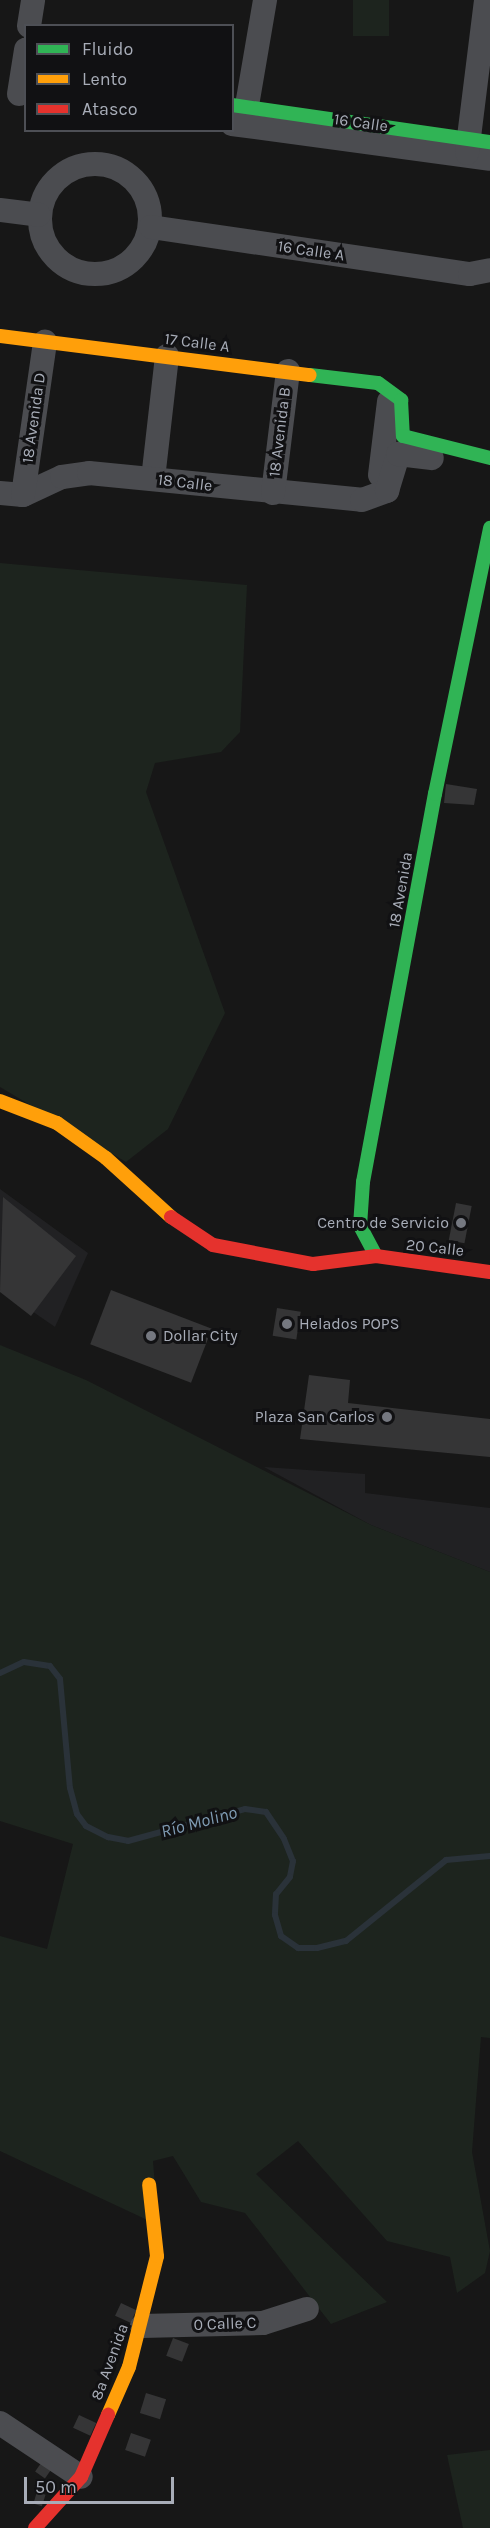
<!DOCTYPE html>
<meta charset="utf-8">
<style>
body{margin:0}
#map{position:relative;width:490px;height:2528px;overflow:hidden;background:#171717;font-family:Karla,sans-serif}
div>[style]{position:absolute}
.built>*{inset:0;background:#212123}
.green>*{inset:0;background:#1d241e;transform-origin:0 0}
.stream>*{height:6px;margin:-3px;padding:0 3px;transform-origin:3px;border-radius:3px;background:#2a3239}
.building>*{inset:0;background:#353536;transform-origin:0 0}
.street>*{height:24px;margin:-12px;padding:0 12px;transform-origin:12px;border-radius:12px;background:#4b4c50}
.street>.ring{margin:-12px;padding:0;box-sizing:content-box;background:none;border:24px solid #4b4c50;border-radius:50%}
.fast>*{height:14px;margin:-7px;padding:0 7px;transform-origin:7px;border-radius:7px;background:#30b455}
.slow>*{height:14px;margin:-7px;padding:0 7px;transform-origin:7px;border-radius:7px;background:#ff9f0a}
.jam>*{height:14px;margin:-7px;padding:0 7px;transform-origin:7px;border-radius:7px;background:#e5322d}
.dots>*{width:16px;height:16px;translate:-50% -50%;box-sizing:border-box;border:3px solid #111113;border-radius:50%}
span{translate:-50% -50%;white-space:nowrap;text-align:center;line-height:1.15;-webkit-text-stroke:6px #111113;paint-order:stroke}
.street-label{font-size:16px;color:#a8adb8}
.poi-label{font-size:16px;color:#a8adb8}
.right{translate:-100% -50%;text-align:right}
.left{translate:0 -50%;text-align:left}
.water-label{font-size:18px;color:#7f9bb3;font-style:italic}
.legend{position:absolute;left:24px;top:24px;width:210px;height:108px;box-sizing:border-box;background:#111113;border:2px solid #4d4f55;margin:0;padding:8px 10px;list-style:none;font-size:18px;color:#a8adb8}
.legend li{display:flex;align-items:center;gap:12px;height:30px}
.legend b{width:30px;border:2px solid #4d4f55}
.scale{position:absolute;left:24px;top:2477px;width:150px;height:27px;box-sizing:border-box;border:3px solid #a8adb8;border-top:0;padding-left:8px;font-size:18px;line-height:21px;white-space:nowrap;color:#a8adb8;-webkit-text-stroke:4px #111113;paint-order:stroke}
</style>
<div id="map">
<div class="built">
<i style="clip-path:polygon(0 1189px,88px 1253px,55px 1327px,0 1289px)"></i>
<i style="clip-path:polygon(264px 1467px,365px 1474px,365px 1493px,490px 1508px,490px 1572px,371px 1525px)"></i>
</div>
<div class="green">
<i style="left:353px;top:0;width:36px;height:36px"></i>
<i style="clip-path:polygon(0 563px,247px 585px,240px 732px,221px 752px,155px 763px,146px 792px,225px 1013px,168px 1129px,126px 1162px,0 1087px)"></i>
<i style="clip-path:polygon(0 1345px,86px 1380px,371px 1525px,490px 1572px,490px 2038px,481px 2037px,472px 2152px,490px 2251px,485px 2273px,457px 2293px,450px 2257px,387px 2241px,298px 2141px,256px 2174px,387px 2302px,331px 2324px,245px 2213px,201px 2202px,173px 2156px,153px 2161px,158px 2225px,0 2151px,0 1936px,47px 1949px,73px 1844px,0 1821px)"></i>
<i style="clip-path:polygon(490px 2450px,490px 2528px,463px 2528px,447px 2455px)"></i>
</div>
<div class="stream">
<i style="left:0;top:1673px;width:26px;rotate:-25deg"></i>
<i style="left:24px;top:1662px;width:26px;rotate:9deg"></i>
<i style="left:50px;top:1666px;width:16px;rotate:52deg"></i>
<i style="left:60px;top:1679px;width:109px;rotate:84.8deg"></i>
<i style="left:70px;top:1788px;width:27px;rotate:75deg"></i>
<i style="left:77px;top:1814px;width:15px;rotate:53deg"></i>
<i style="left:86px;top:1826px;width:25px;rotate:27deg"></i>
<i style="left:108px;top:1837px;width:20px;rotate:11deg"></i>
<i style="left:128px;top:1841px;width:121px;rotate:-15.3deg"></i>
<i style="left:245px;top:1809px;width:21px;rotate:8deg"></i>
<i style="left:266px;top:1812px;width:32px;rotate:56deg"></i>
<i style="left:284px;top:1839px;width:24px;rotate:68deg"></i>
<i style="left:293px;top:1861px;width:16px;rotate:101deg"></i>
<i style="left:290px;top:1877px;width:22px;rotate:129deg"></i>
<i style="left:276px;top:1894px;width:21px;rotate:93deg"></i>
<i style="left:275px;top:1915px;width:22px;rotate:74deg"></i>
<i style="left:281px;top:1936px;width:21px;rotate:35deg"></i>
<i style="left:298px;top:1948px;width:19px"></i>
<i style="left:317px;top:1948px;width:30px;rotate:-14deg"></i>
<i style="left:346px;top:1941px;width:129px;rotate:-39deg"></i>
<i style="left:446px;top:1860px;width:44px;rotate:-5.2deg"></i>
</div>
<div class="building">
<i style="clip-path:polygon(446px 784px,477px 789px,474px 805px,444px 803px)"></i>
<i style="clip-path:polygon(3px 1197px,76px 1256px,31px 1316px,0 1292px)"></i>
<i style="left:456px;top:1203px;width:16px;height:38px;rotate:11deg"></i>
<i style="left:111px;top:1290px;width:108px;height:58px;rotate:21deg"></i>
<i style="left:277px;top:1308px;width:24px;height:28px;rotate:9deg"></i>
<i style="clip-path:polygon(309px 1375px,350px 1380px,348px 1403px,490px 1419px,490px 1457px,300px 1439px)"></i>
<i style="left:121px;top:2303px;width:17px;height:14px;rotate:25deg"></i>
<i style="left:173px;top:2338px;width:17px;height:19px;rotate:21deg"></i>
<i style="left:146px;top:2393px;width:21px;height:21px;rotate:17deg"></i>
<i style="left:79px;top:2415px;width:19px;height:14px;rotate:25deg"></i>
<i style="left:131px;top:2433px;width:21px;height:18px;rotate:19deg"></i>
<i style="left:46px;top:2456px;width:12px;height:19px;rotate:35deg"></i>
<i style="left:37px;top:2492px;width:9px;height:12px;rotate:18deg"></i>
</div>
<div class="street">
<i style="left:29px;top:26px;width:26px;rotate:-81deg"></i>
<i style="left:19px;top:94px;width:45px;rotate:-81deg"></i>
<i style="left:244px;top:123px;width:125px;rotate:-80.3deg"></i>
<i style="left:232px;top:124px;width:260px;rotate:7.7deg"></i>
<i style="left:467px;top:153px;width:154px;rotate:-82.9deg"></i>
<i class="ring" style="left:40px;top:164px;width:86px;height:86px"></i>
<i style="left:0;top:210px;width:39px;rotate:7deg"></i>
<i style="left:151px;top:227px;width:322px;rotate:8.4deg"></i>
<i style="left:470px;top:274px;width:20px;rotate:-11deg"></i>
<i style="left:380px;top:475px;width:74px;rotate:-83deg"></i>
<i style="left:153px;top:479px;width:124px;rotate:-83.5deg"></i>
<i style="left:0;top:493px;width:23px;rotate:5deg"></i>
<i style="left:23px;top:495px;width:43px;rotate:-24.8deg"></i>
<i style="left:62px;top:477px;width:27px;rotate:-8deg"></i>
<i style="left:89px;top:473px;width:274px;rotate:5.6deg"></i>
<i style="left:362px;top:500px;width:27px;rotate:-20deg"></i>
<i style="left:387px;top:491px;width:39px;rotate:-73deg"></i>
<i style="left:398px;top:454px;width:34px;rotate:7deg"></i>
<i style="left:273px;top:493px;width:123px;rotate:-83deg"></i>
<i style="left:23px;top:495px;width:155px;rotate:-81.8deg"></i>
<i style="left:142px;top:2326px;width:121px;rotate:-1.4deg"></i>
<i style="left:263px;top:2323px;width:46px;rotate:-17.7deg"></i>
<i style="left:0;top:2423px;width:97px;rotate:33.7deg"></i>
</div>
<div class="fast">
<i style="left:232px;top:105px;width:261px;rotate:8.2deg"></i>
<i style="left:310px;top:375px;width:68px;rotate:6.7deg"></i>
<i style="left:378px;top:383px;width:29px;rotate:36deg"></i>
<i style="left:401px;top:400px;width:36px;rotate:87deg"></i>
<i style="left:403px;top:436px;width:90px;rotate:14.2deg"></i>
<i style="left:376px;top:1256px;width:34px;rotate:-118deg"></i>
<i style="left:360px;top:1226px;width:44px;rotate:-86.1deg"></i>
<i style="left:363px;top:1182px;width:395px;rotate:-79.5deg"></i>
<i style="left:435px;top:794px;width:272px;rotate:-78.3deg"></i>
</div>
<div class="slow">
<i style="left:0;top:336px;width:312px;rotate:7.2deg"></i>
<i style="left:0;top:1101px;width:61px;rotate:21.1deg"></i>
<i style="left:57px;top:1123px;width:60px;rotate:35.5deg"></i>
<i style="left:106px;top:1158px;width:88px;rotate:42.2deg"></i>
<i style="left:108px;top:2415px;width:52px;rotate:-66.4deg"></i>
<i style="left:129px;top:2367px;width:114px;rotate:-75.8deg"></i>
<i style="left:157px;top:2256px;width:72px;rotate:-96.3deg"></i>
</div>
<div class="jam">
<i style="left:171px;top:1217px;width:50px;rotate:33.7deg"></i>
<i style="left:213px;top:1245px;width:102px;rotate:10.8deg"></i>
<i style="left:313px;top:1264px;width:64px;rotate:-7.2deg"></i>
<i style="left:376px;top:1256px;width:115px;rotate:8deg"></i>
<i style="left:35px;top:2528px;width:69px;rotate:-48deg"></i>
<i style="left:81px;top:2477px;width:68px;rotate:-66.5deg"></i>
</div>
<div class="dots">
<i style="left:461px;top:1223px;background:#757880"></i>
<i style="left:287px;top:1324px;background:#757880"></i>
<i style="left:151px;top:1336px;background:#757880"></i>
<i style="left:387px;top:1417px;background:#757880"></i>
</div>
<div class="street-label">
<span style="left:361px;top:123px;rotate:8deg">16 Calle</span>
<span style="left:311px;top:251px;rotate:8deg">16 Calle A</span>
<span style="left:197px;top:343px;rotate:7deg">17 Calle A</span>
<span style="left:34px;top:418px;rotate:-82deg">18 Avenida D</span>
<span style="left:280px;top:432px;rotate:-83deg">18 Avenida B</span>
<span style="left:185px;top:483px;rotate:7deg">18 Calle</span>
<span style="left:401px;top:890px;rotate:-80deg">18 Avenida</span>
<span style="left:435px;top:1248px;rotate:6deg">20 Calle</span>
<span style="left:225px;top:2324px;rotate:-2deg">0 Calle C</span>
<span style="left:110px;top:2362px;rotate:-70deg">8a Avenida</span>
</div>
<div class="poi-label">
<span class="right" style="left:449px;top:1223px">Centro de Servicio</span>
<span class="left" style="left:299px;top:1324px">Helados POPS</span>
<span class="left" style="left:163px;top:1336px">Dollar City</span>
<span class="right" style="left:375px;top:1417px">Plaza San Carlos</span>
</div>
<div class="water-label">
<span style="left:199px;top:1822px;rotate:-15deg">Río Molino</span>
</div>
<ul class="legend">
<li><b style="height:8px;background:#30b455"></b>Fluido</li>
<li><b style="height:8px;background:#ff9f0a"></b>Lento</li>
<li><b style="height:8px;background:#e5322d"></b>Atasco</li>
</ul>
<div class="scale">50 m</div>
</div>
